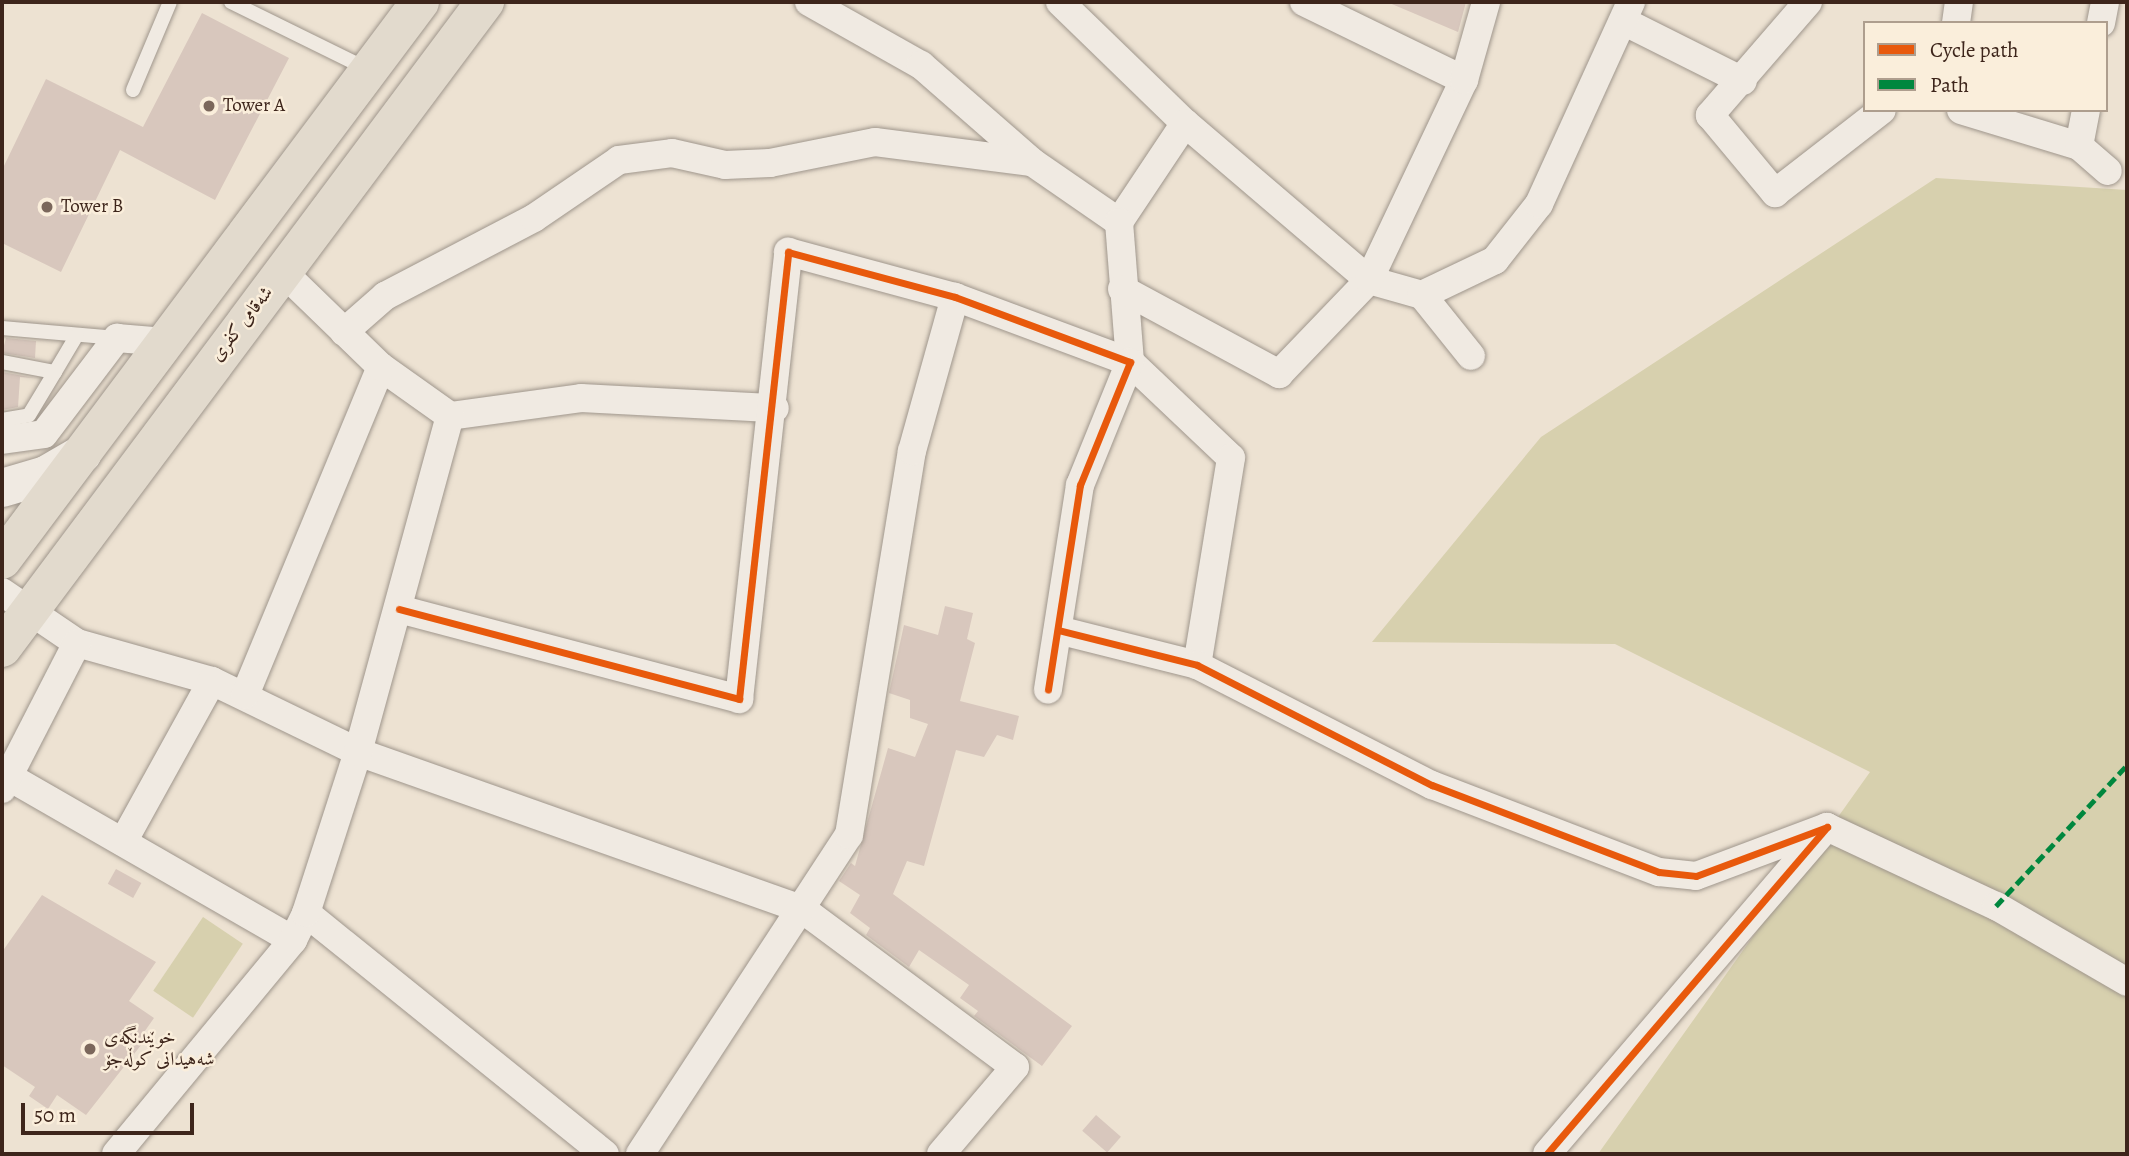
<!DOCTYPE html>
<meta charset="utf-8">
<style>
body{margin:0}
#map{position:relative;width:2129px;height:1156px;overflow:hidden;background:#ede2d2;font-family:Alegreya,Amiri,serif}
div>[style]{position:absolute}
.green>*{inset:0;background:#d7d0ae;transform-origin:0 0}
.building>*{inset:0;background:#d8c7bd;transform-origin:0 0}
.roads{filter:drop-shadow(0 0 2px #9f968c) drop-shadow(0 0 2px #9f968c)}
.service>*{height:14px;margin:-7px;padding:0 7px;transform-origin:7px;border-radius:7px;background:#f0eae2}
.minor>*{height:28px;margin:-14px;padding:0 14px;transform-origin:14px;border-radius:14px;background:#f0eae2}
.secondary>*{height:38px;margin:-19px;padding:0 19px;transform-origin:19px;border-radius:19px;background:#f0eae2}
.trunk>*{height:38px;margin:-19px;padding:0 19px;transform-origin:19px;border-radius:19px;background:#e2dacd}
.quiet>*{height:5px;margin-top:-2.5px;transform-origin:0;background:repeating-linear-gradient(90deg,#00873e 0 10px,transparent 0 15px)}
.cycleway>*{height:7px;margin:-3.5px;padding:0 3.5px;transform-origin:3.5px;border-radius:3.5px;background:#e8590c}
.dots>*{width:19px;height:19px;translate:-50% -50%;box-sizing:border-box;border:4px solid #faeedb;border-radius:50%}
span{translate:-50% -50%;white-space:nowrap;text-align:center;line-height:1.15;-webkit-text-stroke:5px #faeedb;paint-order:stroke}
.poi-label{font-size:19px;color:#3d251b}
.left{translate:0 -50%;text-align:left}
.street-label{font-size:19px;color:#3d251b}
.frame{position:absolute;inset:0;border:4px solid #3d251b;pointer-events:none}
.legend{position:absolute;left:1863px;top:21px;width:245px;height:91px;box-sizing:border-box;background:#faeedb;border:2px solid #ae9e8e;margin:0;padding:9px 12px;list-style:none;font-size:21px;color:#3d251b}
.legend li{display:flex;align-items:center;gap:14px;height:35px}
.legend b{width:35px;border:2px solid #ae9e8e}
.scale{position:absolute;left:21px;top:1103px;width:173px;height:32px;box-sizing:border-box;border:4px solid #3d251b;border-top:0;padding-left:9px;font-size:21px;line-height:24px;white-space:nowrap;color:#3d251b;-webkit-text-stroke:5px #faeedb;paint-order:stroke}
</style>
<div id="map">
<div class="green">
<i style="clip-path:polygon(1936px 178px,2127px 190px,2127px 1154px,1598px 1154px,1870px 772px,1615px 644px,1372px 642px,1541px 437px)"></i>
<i style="left:203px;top:917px;width:48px;height:89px;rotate:34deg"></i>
</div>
<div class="building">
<i style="clip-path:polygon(1387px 2px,1466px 2px,1458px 32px)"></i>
<i style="clip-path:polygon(202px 13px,289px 58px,215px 200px,120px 150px,61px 272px,2px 243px,2px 170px,46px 79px,143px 127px)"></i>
<i style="clip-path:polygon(6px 338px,36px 341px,35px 358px,2px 353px)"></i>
<i style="clip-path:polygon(2px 372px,34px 378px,20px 377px,18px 407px,2px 410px)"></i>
<i style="clip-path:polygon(945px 606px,973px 613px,967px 639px,975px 643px,960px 701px,1019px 716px,1013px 740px,997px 735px,984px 757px,956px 750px,924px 866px,907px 861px,893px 894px,1072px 1026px,1042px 1066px,974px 1016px,978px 1011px,960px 998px,969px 985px,919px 950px,909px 967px,866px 935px,870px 928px,850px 913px,860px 895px,839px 881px,851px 863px,855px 866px,888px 748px,915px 757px,928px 724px,910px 718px,910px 700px,889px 693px,904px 625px,938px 635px)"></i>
<i style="left:116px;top:869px;width:29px;height:17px;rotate:29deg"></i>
<i style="clip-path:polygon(42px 895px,156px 962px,129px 1001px,154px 1018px,140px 1038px,145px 1040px,86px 1115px,57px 1095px,48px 1109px,29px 1096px,35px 1087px,2px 1065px,2px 952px)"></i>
<i style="left:1096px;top:1115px;width:33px;height:21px;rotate:41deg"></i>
</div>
<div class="roads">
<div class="service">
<i style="left:231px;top:2px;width:154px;rotate:26.2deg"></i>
<i style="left:133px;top:90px;width:95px;rotate:-67.2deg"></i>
<i style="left:2px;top:328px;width:115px;rotate:5deg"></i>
<i style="left:2px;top:362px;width:54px;rotate:10.7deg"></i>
<i style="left:55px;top:372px;width:43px;rotate:-59.3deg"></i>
<i style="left:2px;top:420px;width:27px;rotate:-10deg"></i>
<i style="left:29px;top:415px;width:50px;rotate:-58.8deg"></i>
</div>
<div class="minor">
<i style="left:809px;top:2px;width:129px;rotate:29.4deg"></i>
<i style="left:921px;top:65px;width:147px;rotate:41.1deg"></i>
<i style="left:1032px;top:162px;width:106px;rotate:34.6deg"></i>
<i style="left:1060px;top:2px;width:174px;rotate:44.1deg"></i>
<i style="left:1185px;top:123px;width:242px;rotate:40.5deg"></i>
<i style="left:1369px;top:280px;width:55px;rotate:15.8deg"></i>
<i style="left:1422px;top:295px;width:78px;rotate:51.2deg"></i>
<i style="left:1304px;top:2px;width:178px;rotate:26deg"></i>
<i style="left:1808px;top:2px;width:150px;rotate:130.9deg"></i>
<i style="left:1710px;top:115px;width:102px;rotate:50.2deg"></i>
<i style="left:1775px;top:193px;width:135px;rotate:-37.8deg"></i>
<i style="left:1623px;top:21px;width:134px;rotate:26.6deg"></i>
<i style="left:1956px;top:23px;width:21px;rotate:-82deg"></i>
<i style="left:2101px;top:23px;width:21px;rotate:-79deg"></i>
<i style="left:1961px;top:110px;width:123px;rotate:17deg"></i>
<i style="left:2079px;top:146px;width:38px;rotate:41deg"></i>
<i style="left:1185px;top:123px;width:119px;rotate:123.7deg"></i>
<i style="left:1119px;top:222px;width:140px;rotate:85.5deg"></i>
<i style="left:1130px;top:362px;width:139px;rotate:43.5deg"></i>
<i style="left:1231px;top:458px;width:210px;rotate:99.3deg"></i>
<i style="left:2079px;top:146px;width:37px;rotate:-79deg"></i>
<i style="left:1122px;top:289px;width:179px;rotate:28.4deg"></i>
<i style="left:1279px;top:374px;width:130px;rotate:-46.2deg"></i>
<i style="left:1369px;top:280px;width:221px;rotate:-64.6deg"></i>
<i style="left:1464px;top:80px;width:81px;rotate:-74.2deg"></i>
<i style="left:1422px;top:295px;width:81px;rotate:-25.6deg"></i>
<i style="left:1495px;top:260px;width:71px;rotate:-51.8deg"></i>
<i style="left:1539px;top:204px;width:222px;rotate:-65.5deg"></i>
<i style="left:344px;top:332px;width:55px;rotate:-41.3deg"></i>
<i style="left:385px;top:296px;width:168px;rotate:-27.6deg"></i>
<i style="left:534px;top:218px;width:103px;rotate:-34.3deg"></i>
<i style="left:619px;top:160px;width:53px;rotate:-7.5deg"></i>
<i style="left:672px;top:153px;width:54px;rotate:12.8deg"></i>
<i style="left:725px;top:165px;width:45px;rotate:-2.5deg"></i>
<i style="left:770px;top:163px;width:107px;rotate:-11.3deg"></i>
<i style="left:875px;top:142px;width:158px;rotate:7.3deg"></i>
<i style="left:450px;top:416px;width:132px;rotate:-7.8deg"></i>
<i style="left:581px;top:398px;width:194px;rotate:3deg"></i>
<i style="left:2px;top:440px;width:42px;rotate:-8.1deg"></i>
<i style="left:44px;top:434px;width:121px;rotate:-52.8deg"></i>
<i style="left:117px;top:338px;width:48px;rotate:4.8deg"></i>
<i style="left:2px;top:592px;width:91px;rotate:34.2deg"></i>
<i style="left:77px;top:643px;width:140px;rotate:15.7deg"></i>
<i style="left:212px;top:681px;width:162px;rotate:25.9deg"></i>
<i style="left:358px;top:752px;width:471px;rotate:19.5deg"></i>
<i style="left:802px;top:909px;width:265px;rotate:36.6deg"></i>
<i style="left:1015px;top:1067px;width:114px;rotate:130.4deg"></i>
<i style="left:399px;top:609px;width:352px;rotate:14.8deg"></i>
<i style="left:739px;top:699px;width:450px;rotate:-83.7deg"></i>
<i style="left:788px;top:252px;width:173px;rotate:15.1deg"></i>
<i style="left:955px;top:297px;width:187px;rotate:20.4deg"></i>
<i style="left:1130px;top:362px;width:133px;rotate:112.1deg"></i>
<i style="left:1080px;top:485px;width:207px;rotate:98.9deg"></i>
<i style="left:1058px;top:630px;width:143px;rotate:14.1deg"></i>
<i style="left:1197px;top:665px;width:264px;rotate:27.1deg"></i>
<i style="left:1432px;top:785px;width:243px;rotate:21deg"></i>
<i style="left:1659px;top:872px;width:37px;rotate:6deg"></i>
<i style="left:1696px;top:876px;width:140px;rotate:-20.5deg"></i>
<i style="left:1827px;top:827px;width:430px;rotate:130.6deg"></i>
<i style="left:245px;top:695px;width:355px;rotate:-67.5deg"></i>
<i style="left:11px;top:778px;width:325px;rotate:29.9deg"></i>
<i style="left:2px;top:789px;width:164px;rotate:-62.8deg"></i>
<i style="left:1827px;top:827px;width:187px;rotate:25.1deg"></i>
<i style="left:1996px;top:906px;width:151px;rotate:30.1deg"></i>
<i style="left:123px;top:842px;width:184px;rotate:-61.1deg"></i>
<i style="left:306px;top:913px;width:384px;rotate:38.9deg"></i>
<i style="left:116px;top:1154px;width:278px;rotate:-50.4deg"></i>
<i style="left:293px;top:940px;width:30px;rotate:-64deg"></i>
<i style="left:306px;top:913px;width:169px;rotate:-72.1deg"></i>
<i style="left:358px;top:752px;width:348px;rotate:-74.7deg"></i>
<i style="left:450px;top:416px;width:85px;rotate:-144.6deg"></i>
<i style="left:381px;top:367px;width:136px;rotate:-135.9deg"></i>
<i style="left:640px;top:1154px;width:381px;rotate:-56.8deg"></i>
<i style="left:849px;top:835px;width:389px;rotate:-80.7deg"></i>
<i style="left:912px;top:451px;width:160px;rotate:-74.4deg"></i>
</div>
<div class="secondary">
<i style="left:2px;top:488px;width:46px;rotate:-16.5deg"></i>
<i style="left:46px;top:475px;width:42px;rotate:-30.3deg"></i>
</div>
<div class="trunk">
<i style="left:2px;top:560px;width:697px;rotate:-53.16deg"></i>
<i style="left:2px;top:648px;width:807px;rotate:-53.22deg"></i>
</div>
</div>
<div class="quiet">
<i style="left:1996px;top:906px;width:192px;rotate:-47.1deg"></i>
</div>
<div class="cycleway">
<i style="left:399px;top:609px;width:352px;rotate:14.8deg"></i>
<i style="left:739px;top:699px;width:450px;rotate:-83.7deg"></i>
<i style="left:788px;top:252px;width:173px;rotate:15.1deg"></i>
<i style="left:955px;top:297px;width:187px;rotate:20.4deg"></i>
<i style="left:1130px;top:362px;width:133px;rotate:112.1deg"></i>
<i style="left:1080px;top:485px;width:207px;rotate:98.9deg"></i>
<i style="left:1058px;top:630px;width:143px;rotate:14.1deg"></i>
<i style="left:1197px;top:665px;width:264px;rotate:27.1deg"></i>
<i style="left:1432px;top:785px;width:243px;rotate:21deg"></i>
<i style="left:1659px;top:872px;width:37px;rotate:6deg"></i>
<i style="left:1696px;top:876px;width:140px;rotate:-20.5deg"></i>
<i style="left:1827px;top:827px;width:430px;rotate:130.6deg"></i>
</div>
<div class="dots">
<i style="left:209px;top:106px;background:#7b675b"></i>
<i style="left:47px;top:207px;background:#7b675b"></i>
<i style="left:90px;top:1049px;background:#7b675b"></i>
</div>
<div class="poi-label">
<span class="left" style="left:223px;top:106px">Tower A</span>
<span class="left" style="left:61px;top:207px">Tower B</span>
<span class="left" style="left:104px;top:1049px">خوێندنگەی<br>شەهیدانی کوڵەجۆ</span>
</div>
<div class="street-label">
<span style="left:242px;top:324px;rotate:-52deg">شەقامی کفری</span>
</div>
<div class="frame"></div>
<ul class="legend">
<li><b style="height:9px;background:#e8590c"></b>Cycle path</li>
<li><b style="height:9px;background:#00873e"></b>Path</li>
</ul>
<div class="scale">50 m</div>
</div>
